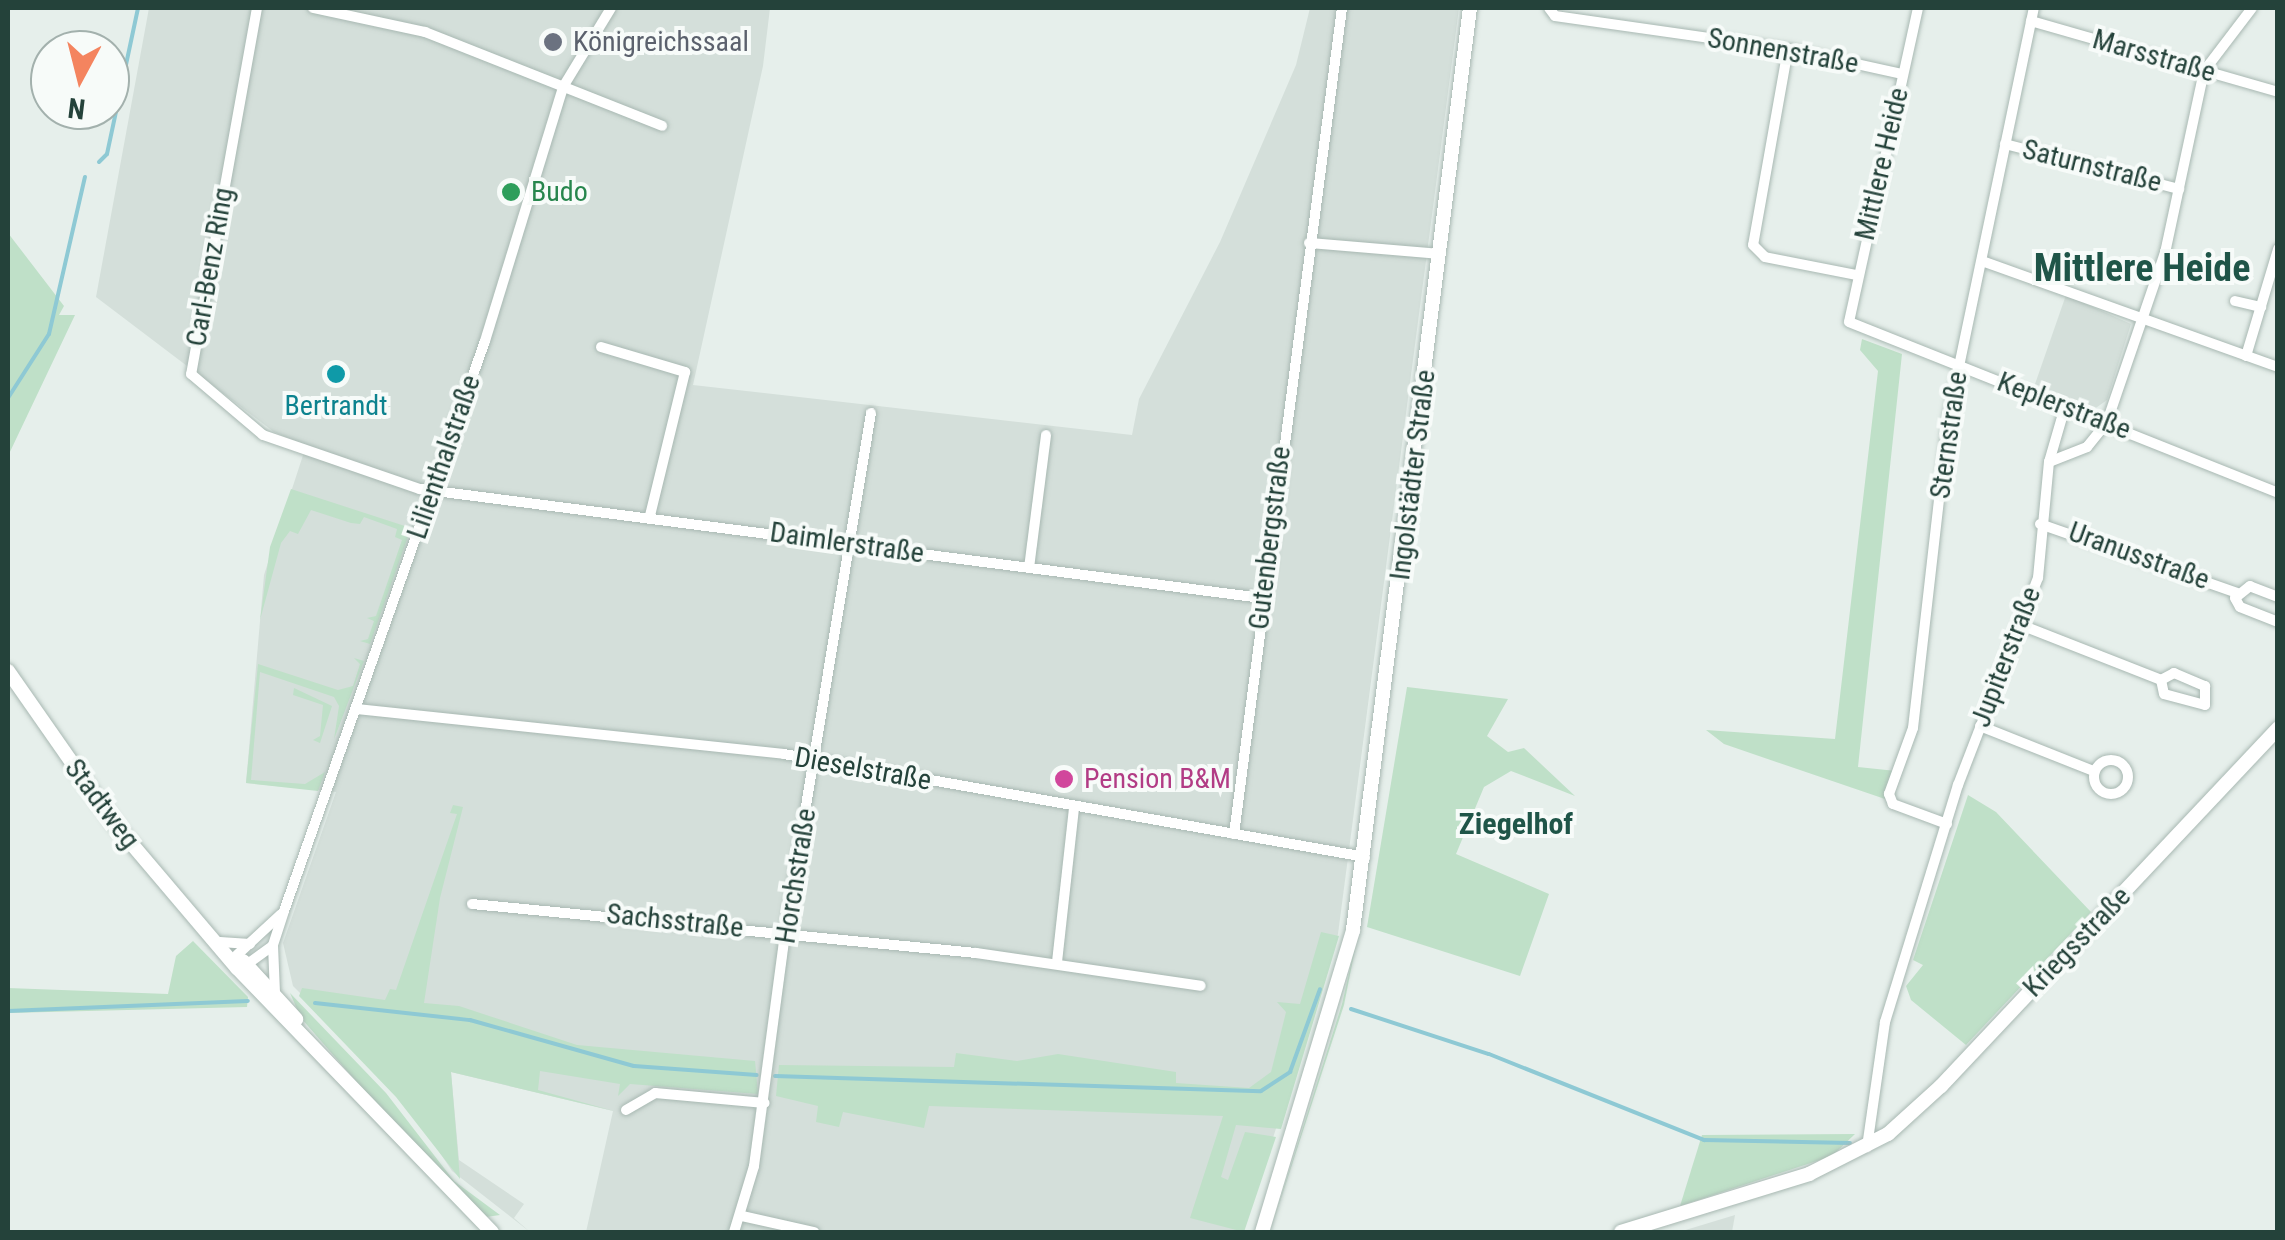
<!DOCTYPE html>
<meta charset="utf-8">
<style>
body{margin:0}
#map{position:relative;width:2285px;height:1240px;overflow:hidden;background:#e6efeb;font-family:"Roboto Condensed",sans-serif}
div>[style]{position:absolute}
.built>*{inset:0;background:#d4dfda}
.green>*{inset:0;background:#bfe0c8}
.stream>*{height:4px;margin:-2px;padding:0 2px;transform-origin:2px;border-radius:2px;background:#8ec9d4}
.roads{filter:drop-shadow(0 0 2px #a8b8b2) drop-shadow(0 0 2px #a8b8b2)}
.street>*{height:10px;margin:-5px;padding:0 5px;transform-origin:5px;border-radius:5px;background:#fff}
.street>.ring{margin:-5px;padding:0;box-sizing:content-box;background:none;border:10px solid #fff;border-radius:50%}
.secondary>*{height:14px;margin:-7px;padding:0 7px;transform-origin:7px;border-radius:7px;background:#fff}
.dots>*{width:28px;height:28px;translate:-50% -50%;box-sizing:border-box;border:5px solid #f7fbf9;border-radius:50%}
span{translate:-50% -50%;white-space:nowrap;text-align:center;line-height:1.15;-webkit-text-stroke:8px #f7fbf9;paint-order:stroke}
.worship-label{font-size:28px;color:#5b616d}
.left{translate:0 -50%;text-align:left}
.street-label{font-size:28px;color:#24423a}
.leisure-label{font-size:28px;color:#27864d}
.culture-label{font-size:28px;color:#0d838f}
.hotel-label{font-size:28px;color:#b23c85}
.neighbourhood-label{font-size:30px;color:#1f5548;font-weight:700}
.district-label{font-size:38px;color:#1f5548;font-weight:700}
.frame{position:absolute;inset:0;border:10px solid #24423a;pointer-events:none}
.north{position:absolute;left:30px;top:30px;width:100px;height:100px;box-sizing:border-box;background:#f7fbf9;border:2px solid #a3b1ad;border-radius:50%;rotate:187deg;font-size:28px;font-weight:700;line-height:40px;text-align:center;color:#24423a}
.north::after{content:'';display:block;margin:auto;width:35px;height:45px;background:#f4845f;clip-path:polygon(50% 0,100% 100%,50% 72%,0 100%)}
</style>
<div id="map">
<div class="built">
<i style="clip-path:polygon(149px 8px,770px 8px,763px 66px,693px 385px,1132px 435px,1139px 399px,1220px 242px,1296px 65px,1310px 8px,1459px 8px,1338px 934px,1243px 1232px,586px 1232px,613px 1111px,451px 1072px,459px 1160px,524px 1204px,514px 1218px,530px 1232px,452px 1171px,400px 1093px,293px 986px,283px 943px,336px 792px,246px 783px,264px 575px,306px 446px,274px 432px,96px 297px)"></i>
<i style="clip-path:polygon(2066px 295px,2131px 324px,2107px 400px,2093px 410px,2034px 387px)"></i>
<i style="clip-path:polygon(1735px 1215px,1732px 1232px,1679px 1232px)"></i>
</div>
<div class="green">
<i style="clip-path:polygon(8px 233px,64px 306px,59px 315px,75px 315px,8px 456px)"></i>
<i style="clip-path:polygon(1862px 339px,1902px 354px,1858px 767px,1896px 771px,1885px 799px,1724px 744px,1706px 730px,1835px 739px,1878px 371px,1860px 350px)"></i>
<i style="clip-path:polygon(291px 489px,411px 528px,370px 644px,360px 641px,368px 639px,374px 621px,367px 618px,376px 616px,402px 540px,395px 537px,397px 529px,364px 517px,360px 524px,351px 523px,311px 510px,298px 534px,290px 531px,281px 543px,260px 620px,270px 547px)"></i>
<i style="clip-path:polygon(354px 658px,364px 661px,334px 739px,339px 706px,334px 697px,260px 672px,251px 780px,305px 784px,325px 772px,318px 791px,246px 783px,258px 664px,338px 690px,353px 686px,360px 664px)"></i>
<i style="clip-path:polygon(1407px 687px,1508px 699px,1487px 736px,1508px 752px,1524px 748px,1575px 796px,1511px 771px,1484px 787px,1456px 854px,1549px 894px,1520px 976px,1367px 927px)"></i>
<i style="clip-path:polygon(294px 688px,332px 706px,320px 743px,313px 740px,320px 736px,323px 705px,293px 695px)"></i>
<i style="clip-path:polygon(1968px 795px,1996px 812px,2091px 912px,1966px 1045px,1911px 1000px,1906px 986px,1923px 965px,1913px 960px)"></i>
<i style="clip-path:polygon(453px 805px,463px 807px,440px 898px,424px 1003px,459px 1006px,577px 1045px,755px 1061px,758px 1094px,630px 1084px,618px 1096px,620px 1084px,540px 1071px,538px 1090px,614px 1111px,451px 1072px,460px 1179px,396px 1097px,299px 996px,302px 988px,385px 1000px,390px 989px,396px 990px,457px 814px,450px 813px)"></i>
<i style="clip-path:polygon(1321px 932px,1339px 936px,1281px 1129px,1236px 1125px,1221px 1177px,1228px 1180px,1245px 1132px,1276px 1137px,1244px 1232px,1190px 1218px,1223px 1116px,929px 1106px,924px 1128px,843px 1112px,839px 1127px,816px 1122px,818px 1106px,776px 1096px,779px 1065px,954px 1067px,956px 1053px,1017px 1061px,1058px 1054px,1176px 1072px,1176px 1083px,1249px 1088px,1271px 1072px,1286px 1012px,1277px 1002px,1300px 1004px)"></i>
<i style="clip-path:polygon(1358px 934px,1344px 1005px,1270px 1232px,1342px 1004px)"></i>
<i style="clip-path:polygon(193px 941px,248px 997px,247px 1007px,8px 1013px,8px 988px,168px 994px,176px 956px)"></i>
<i style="clip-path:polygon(290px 993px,386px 1093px,454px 1181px,500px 1215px,486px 1217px,375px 1103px,301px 1018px)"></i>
<i style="clip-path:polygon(1855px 1134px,1832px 1156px,1680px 1206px,1702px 1135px)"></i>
</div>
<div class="stream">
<i style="left:99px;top:162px;width:11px;rotate:-45deg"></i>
<i style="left:107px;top:154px;width:149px;rotate:-78deg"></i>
<i style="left:8px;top:398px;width:76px;rotate:-57.4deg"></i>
<i style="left:49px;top:334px;width:161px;rotate:-77.1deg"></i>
<i style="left:315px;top:1003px;width:156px;rotate:6.3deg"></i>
<i style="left:470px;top:1020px;width:170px;rotate:15.7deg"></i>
<i style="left:634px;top:1066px;width:123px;rotate:4.2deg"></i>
<i style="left:1351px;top:1009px;width:145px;rotate:18.1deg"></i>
<i style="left:1489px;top:1054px;width:232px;rotate:21.8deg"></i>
<i style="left:1704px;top:1140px;width:146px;rotate:1.2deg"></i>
<i style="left:8px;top:1011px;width:240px;rotate:-2.4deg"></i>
<i style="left:775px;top:1076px;width:486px;rotate:1.8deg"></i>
<i style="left:1261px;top:1091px;width:35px;rotate:-33deg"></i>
<i style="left:1290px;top:1072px;width:88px;rotate:-70.1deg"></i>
</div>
<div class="roads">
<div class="street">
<i style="left:257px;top:8px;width:372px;rotate:100.2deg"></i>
<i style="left:191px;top:374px;width:94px;rotate:40.3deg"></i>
<i style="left:263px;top:435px;width:166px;rotate:19deg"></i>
<i style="left:420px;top:489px;width:849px;rotate:7.38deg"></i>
<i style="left:313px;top:8px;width:115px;rotate:12.1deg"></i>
<i style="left:425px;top:32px;width:255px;rotate:21.6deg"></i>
<i style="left:1549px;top:8px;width:10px;rotate:53deg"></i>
<i style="left:1555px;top:16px;width:235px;rotate:8.1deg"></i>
<i style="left:1788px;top:49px;width:117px;rotate:12.4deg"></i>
<i style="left:1918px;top:8px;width:321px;rotate:102.4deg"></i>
<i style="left:1849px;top:322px;width:462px;rotate:21.7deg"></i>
<i style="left:2031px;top:21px;width:257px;rotate:16deg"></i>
<i style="left:1788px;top:49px;width:199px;rotate:100.1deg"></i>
<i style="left:1753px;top:245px;width:17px;rotate:45deg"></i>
<i style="left:1765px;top:257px;width:94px;rotate:11.1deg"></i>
<i style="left:2005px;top:144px;width:180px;rotate:14.5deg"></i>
<i style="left:1309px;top:243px;width:130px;rotate:4.8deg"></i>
<i style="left:1982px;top:261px;width:314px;rotate:19.7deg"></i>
<i style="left:2235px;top:301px;width:27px;rotate:13deg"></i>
<i style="left:601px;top:347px;width:88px;rotate:16.6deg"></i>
<i style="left:685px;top:372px;width:148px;rotate:103.7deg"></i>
<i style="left:2246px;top:356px;width:112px;rotate:-73.3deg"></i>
<i style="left:2049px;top:462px;width:57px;rotate:-73.8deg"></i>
<i style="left:2040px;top:524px;width:209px;rotate:19.3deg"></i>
<i style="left:1029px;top:568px;width:134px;rotate:-82.7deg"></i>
<i style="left:2278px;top:597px;width:30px;rotate:-159deg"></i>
<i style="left:2250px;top:586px;width:19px;rotate:141deg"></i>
<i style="left:2235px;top:598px;width:10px;rotate:61deg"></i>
<i style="left:2240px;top:607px;width:41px;rotate:21.5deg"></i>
<i style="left:2021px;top:625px;width:150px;rotate:21.4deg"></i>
<i style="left:2174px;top:673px;width:34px;rotate:23deg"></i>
<i style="left:2205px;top:686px;width:19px;rotate:90deg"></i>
<i style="left:2205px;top:705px;width:42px;rotate:-165deg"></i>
<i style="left:2164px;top:694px;width:14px;rotate:-102deg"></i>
<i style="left:2161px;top:680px;width:15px;rotate:-28deg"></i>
<i style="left:357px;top:709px;width:429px;rotate:6deg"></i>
<i style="left:784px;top:754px;width:590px;rotate:10.05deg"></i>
<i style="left:1980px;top:726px;width:119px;rotate:21.6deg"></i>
<i class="ring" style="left:2094px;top:760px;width:24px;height:24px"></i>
<i style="left:1947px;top:824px;width:58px;rotate:-159.7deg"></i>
<i style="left:1893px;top:804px;width:11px;rotate:-112deg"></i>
<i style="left:1889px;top:794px;width:70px;rotate:-70deg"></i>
<i style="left:1913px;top:728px;width:311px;rotate:-83.5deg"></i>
<i style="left:1948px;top:419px;width:420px;rotate:-78.2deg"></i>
<i style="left:1234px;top:834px;width:833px;rotate:-82.55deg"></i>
<i style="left:472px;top:904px;width:506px;rotate:5.55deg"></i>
<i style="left:976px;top:953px;width:227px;rotate:8.3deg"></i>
<i style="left:220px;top:942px;width:30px;rotate:4deg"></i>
<i style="left:1057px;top:962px;width:155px;rotate:-83.7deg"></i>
<i style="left:240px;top:968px;width:13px;rotate:-103deg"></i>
<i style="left:237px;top:955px;width:59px;rotate:-42.9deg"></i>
<i style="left:242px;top:968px;width:37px;rotate:-36deg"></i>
<i style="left:275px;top:993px;width:48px;rotate:-92.4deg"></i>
<i style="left:273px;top:945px;width:36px;rotate:-72deg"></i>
<i style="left:284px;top:911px;width:604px;rotate:-70.58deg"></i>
<i style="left:485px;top:341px;width:266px;rotate:-72.9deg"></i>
<i style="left:563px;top:87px;width:92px;rotate:-58.7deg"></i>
<i style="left:626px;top:1110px;width:34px;rotate:-30deg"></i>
<i style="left:655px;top:1093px;width:110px;rotate:5.2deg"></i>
<i style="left:1867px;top:1147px;width:126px;rotate:-81.8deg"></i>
<i style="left:1885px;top:1022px;width:248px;rotate:-72.9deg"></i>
<i style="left:1958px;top:785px;width:222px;rotate:-68.9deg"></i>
<i style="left:2038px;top:578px;width:117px;rotate:-84.6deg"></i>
<i style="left:2049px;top:462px;width:41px;rotate:-21.5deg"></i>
<i style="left:2087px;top:447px;width:32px;rotate:-51deg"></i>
<i style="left:2107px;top:422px;width:179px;rotate:-71.1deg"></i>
<i style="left:2165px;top:253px;width:186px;rotate:-77.9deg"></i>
<i style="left:2204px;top:71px;width:79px;rotate:-52.7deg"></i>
<i style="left:742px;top:1216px;width:74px;rotate:12.5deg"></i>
<i style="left:734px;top:1232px;width:69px;rotate:-73.1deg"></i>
<i style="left:754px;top:1166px;width:235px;rotate:-82.4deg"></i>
<i style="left:785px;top:933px;width:527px;rotate:-80.61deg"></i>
</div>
<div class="secondary">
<i style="left:8px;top:671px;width:185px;rotate:55.1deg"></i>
<i style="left:114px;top:823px;width:190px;rotate:49.7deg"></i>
<i style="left:237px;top:968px;width:367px;rotate:46deg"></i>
<i style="left:243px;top:961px;width:79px;rotate:47.6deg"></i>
<i style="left:1262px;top:1232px;width:315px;rotate:-73.2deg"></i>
<i style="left:1353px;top:930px;width:929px;rotate:-82.77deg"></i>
<i style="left:1621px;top:1232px;width:197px;rotate:-17.1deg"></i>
<i style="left:1809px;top:1174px;width:89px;rotate:-26.9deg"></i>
<i style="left:1888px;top:1134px;width:72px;rotate:-42.2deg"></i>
<i style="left:1941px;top:1086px;width:492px;rotate:-46.7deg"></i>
</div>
</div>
<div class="dots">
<i style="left:553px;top:42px;background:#6b7280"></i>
<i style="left:511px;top:192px;background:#2e9e5b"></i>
<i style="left:336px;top:374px;background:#0f9aa8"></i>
<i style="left:1064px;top:779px;background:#d1479c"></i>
</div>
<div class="worship-label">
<span class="left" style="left:573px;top:42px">Königreichssaal</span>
</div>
<div class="street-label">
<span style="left:1783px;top:51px;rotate:10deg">Sonnenstraße</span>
<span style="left:2154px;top:56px;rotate:16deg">Marsstraße</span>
<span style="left:1882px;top:164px;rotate:-77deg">Mittlere Heide</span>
<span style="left:2092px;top:166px;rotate:14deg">Saturnstraße</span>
<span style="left:210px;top:267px;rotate:-80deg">Carl-Benz Ring</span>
<span style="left:2064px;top:406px;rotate:21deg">Keplerstraße</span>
<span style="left:1949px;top:435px;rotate:-82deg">Sternstraße</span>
<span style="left:444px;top:457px;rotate:-71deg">Lilienthalstraße</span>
<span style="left:1413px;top:475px;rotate:-83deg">Ingolstädter Straße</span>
<span style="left:1270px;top:538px;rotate:-83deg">Gutenbergstraße</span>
<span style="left:847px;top:543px;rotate:8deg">Daimlerstraße</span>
<span style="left:2139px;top:556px;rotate:20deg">Uranusstraße</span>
<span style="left:2006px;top:657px;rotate:-69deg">Jupiterstraße</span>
<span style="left:863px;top:769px;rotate:10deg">Dieselstraße</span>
<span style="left:102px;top:804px;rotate:53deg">Stadtweg</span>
<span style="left:796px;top:876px;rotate:-81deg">Horchstraße</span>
<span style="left:675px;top:921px;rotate:6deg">Sachsstraße</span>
<span style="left:2077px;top:942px;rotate:-46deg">Kriegsstraße</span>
</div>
<div class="leisure-label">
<span class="left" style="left:531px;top:192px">Budo</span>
</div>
<div class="culture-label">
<span style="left:336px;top:406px">Bertrandt</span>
</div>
<div class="hotel-label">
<span class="left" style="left:1084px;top:779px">Pension B&amp;M</span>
</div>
<div class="neighbourhood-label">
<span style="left:1516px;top:824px">Ziegelhof</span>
</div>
<div class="district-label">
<span style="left:2142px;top:269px">Mittlere Heide</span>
</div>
<div class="frame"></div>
<div class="north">N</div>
</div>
